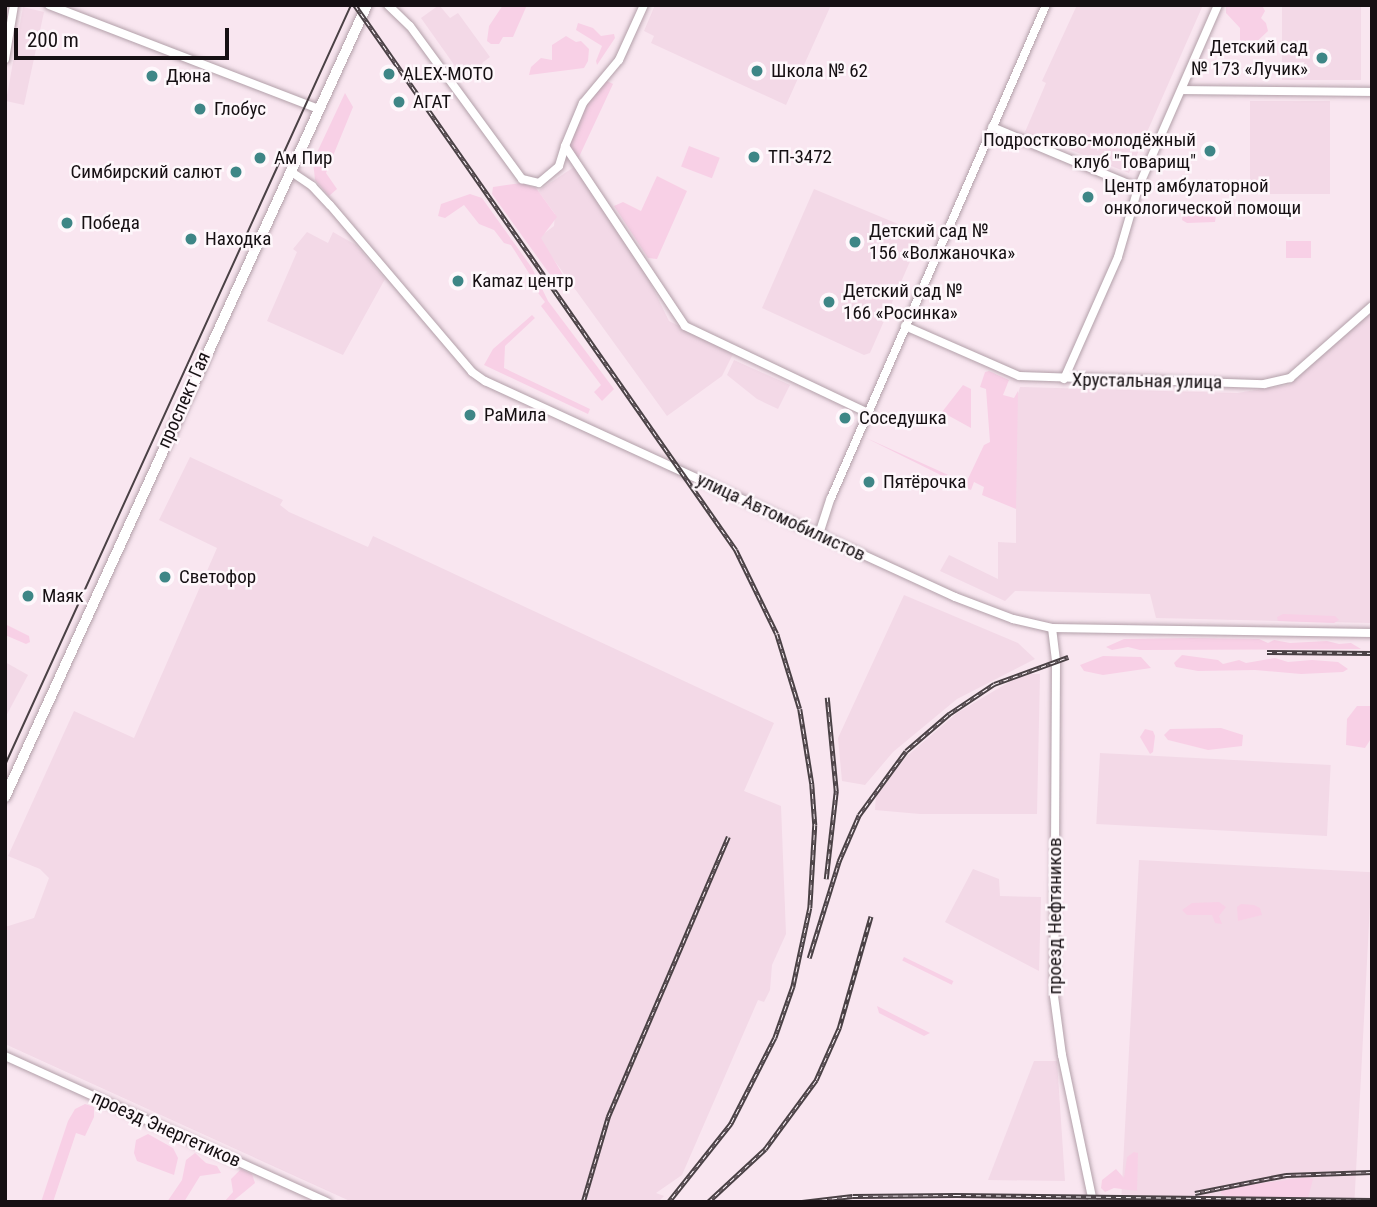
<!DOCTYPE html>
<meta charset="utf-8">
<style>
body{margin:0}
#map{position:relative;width:1377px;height:1207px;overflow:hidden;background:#f9e6f0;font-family:"Roboto Condensed",sans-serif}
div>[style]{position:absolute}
.built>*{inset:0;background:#f3d9e7;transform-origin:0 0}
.green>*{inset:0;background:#f8d0e6;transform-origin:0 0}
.roads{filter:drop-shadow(0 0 2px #b2a0a9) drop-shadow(0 0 2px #b2a0a9)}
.minor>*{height:8px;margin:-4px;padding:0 4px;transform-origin:4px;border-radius:4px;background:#fff}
.major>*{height:10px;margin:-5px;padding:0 5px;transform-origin:5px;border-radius:5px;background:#fff}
.tram>*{height:2px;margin:-1px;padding:0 1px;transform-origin:1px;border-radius:1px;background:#4a4145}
.rail>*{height:4.5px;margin-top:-2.25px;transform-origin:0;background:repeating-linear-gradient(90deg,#fef7fb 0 5px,#4a4145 0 10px);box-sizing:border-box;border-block:2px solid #4a4145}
.dots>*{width:19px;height:19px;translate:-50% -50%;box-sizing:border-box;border:4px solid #fef7fb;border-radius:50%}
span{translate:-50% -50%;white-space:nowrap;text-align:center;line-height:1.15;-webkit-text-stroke:5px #fef7fb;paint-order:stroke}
.poi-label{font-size:19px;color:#161013}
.right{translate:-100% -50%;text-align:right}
.left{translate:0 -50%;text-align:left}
.street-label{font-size:19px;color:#161013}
.frame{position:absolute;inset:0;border:7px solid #161013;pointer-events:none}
.scale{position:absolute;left:14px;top:28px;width:215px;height:32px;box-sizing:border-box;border:4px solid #161013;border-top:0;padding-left:9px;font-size:21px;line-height:24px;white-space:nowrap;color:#161013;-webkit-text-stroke:5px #fef7fb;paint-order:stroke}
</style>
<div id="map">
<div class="built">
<i style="clip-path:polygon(439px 5px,450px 18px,458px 13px,490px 57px,482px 63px,485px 68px,477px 73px,473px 68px,462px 76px,421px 18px)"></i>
<i style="clip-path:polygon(655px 5px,831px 5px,786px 105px,651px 43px,654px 36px,644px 31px)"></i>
<i style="clip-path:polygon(1077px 5px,1203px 5px,1129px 173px,1025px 132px,1046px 83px,1042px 81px)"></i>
<i style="left:1282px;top:5px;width:79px;height:75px"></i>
<i style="clip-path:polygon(23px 7px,44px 12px,24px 105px,6px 101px)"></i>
<i style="left:1250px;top:101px;width:80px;height:93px"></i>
<i style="clip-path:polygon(574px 167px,643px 268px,669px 321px,733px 354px,722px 376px,667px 416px,538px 238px,554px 226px,555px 214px,538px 191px)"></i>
<i style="clip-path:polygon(814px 189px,922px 234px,870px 353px,864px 355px,762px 308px)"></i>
<i style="clip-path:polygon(307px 232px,328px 243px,333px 232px,356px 245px,385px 279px,343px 355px,267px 321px,297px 252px,293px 249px)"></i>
<i style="clip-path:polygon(1372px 311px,1372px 623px,1156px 618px,1150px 594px,1015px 591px,1005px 601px,940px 571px,949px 555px,998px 579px,998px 542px,1016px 543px,1016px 400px,1020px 387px,1237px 393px,1289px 385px)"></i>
<i style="clip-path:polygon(734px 360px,790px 385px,778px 409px,757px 399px,727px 375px)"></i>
<i style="clip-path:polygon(190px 457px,283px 500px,280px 505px,289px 512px,368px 547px,373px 536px,774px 723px,744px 791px,781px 806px,786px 934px,772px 965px,770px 990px,764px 1002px,758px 1000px,682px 1175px,656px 1193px,664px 1196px,658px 1202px,352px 1202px,5px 1044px,5px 927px,34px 918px,49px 878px,40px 869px,8px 856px,74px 711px,134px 738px,217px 548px,159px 520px)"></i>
<i style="clip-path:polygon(904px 595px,1018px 643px,1035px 659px,957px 699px,893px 752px,865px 785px,842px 781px,838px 738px)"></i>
<i style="clip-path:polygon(5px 662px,28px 675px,5px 718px)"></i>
<i style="clip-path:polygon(1028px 674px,1040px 674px,1037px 814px,920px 814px,875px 810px,876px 794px,907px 756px,957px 713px,1009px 682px)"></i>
<i style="left:1100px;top:753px;width:231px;height:71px;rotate:3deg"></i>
<i style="left:1139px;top:860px;width:233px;height:342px;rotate:3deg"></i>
<i style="clip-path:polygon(973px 869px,999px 879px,1000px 896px,1041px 897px,1039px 971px,945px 922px)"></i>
<i style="clip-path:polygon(1034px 1061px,1057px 1061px,1065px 1181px,988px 1180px)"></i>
</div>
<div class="green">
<i style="clip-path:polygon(503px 5px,527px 5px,513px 37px,503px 37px,499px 44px,491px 44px,487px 41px,489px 26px)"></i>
<i style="clip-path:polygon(1226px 5px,1262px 5px,1265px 11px,1261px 18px,1266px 23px,1268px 31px,1249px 49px,1240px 49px,1240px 28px,1226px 13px)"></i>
<i style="clip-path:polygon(578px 23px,593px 28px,601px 36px,614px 34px,615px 38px,597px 65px,596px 61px,602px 46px,576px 30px)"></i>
<i style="clip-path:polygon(566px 36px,576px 42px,581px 41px,589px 49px,588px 61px,584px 68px,529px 75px,531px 67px,541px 58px,552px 60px,552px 45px)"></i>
<i style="clip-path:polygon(605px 80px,613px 84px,578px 159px,567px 145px,584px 104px)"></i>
<i style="clip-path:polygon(345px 93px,353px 107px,326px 173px,337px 189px,329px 196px,315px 180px,313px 161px)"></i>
<i style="left:689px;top:146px;width:33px;height:22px;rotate:21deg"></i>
<i style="clip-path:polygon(657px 176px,687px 191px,657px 259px,648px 258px,614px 206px,623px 202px,641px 211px)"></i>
<i style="clip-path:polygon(521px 183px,536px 188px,557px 217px,541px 238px,566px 280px,559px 287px,492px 194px,493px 187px)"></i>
<i style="clip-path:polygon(470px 194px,482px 198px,532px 268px,548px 301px,614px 389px,602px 401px,594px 392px,601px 385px,541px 306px,545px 302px,529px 281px,532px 278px,511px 245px,504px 243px,494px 230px,479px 224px,464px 205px,445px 218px,438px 216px,441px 204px)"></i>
<i style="clip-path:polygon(1213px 204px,1217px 208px,1215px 222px,1187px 223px,1182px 220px,1184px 206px)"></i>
<i style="left:1286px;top:241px;width:25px;height:17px"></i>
<i style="clip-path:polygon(532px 315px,535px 318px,505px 346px,504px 368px,590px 409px,588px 414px,484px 365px,493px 349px)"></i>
<i style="clip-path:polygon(989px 371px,1009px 380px,1003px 395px,1014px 398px,1018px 391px,1016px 509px,982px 495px,984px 487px,974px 482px,971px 490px,864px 437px,966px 483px,984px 445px,990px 442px,986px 389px,980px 387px,985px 372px)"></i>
<i style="clip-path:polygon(963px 385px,971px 389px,971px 428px,942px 412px)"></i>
<i style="clip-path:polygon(1283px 614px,1335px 616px,1339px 620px,1334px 623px,1278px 621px,1277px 617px)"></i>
<i style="clip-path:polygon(5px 624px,29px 636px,30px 642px,26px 644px,5px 635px)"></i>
<i style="clip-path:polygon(1192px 638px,1259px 639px,1268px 643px,1274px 640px,1290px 643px,1327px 641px,1339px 644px,1351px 643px,1361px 649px,1140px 650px,1128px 647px,1112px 650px,1106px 647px,1124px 639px)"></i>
<i style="clip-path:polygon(1182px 655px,1218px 660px,1223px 664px,1239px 660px,1246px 663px,1275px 658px,1288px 662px,1312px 660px,1338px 662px,1348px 669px,1343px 672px,1301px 674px,1255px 670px,1198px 671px,1176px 667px,1174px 663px)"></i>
<i style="clip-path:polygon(1103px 656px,1141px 657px,1151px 668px,1103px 675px,1084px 671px,1080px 665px)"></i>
<i style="clip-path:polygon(1357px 706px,1372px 706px,1372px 737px,1365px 748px,1346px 745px,1347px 719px)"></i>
<i style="clip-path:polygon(1221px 728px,1243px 735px,1242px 746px,1208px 750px,1168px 740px,1164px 735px,1170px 729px)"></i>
<i style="clip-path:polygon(1145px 729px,1153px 731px,1155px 736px,1153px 752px,1150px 754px,1140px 737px)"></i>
<i style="clip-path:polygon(1219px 902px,1226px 907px,1219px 916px,1222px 924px,1215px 923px,1212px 915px,1187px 915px,1182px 910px,1192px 903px)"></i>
<i style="clip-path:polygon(1241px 904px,1254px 905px,1260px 908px,1262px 915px,1238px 921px,1237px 907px)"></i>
<i style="left:904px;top:957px;width:55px;height:4px;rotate:26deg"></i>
<i style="clip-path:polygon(877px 1006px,930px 1033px,924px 1036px,879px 1013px)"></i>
<i style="clip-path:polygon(85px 1104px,94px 1107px,94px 1117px,85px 1136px,76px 1133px,53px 1202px,41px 1202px,68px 1121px,75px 1109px)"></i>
<i style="clip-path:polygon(148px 1134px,173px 1148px,178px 1158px,174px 1175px,137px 1161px,134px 1153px,136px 1140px)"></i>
<i style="clip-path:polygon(1134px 1152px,1138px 1153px,1137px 1191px,1114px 1188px,1105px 1192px,1101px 1188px,1102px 1180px,1116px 1169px,1124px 1178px,1127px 1157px)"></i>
<i style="clip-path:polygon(195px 1153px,206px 1163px,217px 1166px,221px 1173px,200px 1176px,184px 1202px,167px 1202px,182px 1180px,186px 1160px)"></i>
<i style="clip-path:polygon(241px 1169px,252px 1174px,255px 1183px,232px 1202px,224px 1202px,233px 1192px,231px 1179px)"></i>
<i style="clip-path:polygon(1308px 1177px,1313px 1179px,1308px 1198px,1231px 1198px,1221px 1194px,1221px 1191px,1234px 1187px)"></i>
</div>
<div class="roads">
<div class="minor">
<i style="left:49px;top:5px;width:289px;rotate:21.1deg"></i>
<i style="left:388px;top:5px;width:30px;rotate:44deg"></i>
<i style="left:410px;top:26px;width:190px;rotate:53.8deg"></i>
<i style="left:522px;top:179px;width:17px;rotate:13deg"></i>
<i style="left:539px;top:183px;width:26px;rotate:-40deg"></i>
<i style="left:559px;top:166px;width:21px;rotate:-73deg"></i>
<i style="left:565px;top:146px;width:216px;rotate:56.3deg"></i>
<i style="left:685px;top:326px;width:203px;rotate:25.4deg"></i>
<i style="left:5px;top:59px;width:55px;rotate:-80.5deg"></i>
<i style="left:1182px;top:90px;width:190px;rotate:0.6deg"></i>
<i style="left:992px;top:127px;width:158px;rotate:22.7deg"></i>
<i style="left:565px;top:146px;width:47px;rotate:-67.3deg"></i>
<i style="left:583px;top:103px;width:56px;rotate:-50.1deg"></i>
<i style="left:619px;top:60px;width:60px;rotate:-65.6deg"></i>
<i style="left:290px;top:171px;width:27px;rotate:34deg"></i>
<i style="left:312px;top:186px;width:26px;rotate:47deg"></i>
<i style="left:330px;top:205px;width:219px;rotate:49.6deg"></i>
<i style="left:472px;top:372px;width:16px;rotate:35deg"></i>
<i style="left:485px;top:381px;width:517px;rotate:24.68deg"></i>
<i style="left:955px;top:597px;width:62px;rotate:20.8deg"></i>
<i style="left:1013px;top:619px;width:40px;rotate:13deg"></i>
<i style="left:1052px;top:628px;width:320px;rotate:0.9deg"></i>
<i style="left:905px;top:326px;width:124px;rotate:23.7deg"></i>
<i style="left:1019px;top:376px;width:245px;rotate:1.9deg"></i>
<i style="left:1264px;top:384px;width:27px;rotate:-13deg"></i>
<i style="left:1290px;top:378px;width:109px;rotate:-41.3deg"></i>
<i style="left:1064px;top:379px;width:133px;rotate:-66.1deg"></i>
<i style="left:1118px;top:257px;width:72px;rotate:-73.8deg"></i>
<i style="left:1138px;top:188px;width:200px;rotate:-66.4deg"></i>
<i style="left:819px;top:534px;width:38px;rotate:-72deg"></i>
<i style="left:831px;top:498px;width:538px;rotate:-66.44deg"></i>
<i style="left:1052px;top:628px;width:33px;rotate:83deg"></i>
<i style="left:1056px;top:661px;width:335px;rotate:90.3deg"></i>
<i style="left:1054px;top:996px;width:60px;rotate:82.3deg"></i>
<i style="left:1062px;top:1055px;width:150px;rotate:78.1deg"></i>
<i style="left:5px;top:1056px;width:354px;rotate:24.4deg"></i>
</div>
<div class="major">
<i style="left:5px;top:797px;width:871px;rotate:-65.44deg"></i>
</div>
</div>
<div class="tram">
<i style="left:5px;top:765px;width:835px;rotate:-65.52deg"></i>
</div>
<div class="rail">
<i style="left:355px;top:5px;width:665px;rotate:55.04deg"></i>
<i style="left:736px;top:550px;width:93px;rotate:64deg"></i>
<i style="left:777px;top:634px;width:78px;rotate:73deg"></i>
<i style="left:800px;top:709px;width:76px;rotate:80.9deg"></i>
<i style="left:812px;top:784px;width:41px;rotate:85.8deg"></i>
<i style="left:815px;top:825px;width:83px;rotate:93.4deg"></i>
<i style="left:810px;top:908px;width:81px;rotate:102.1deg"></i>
<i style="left:793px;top:987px;width:54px;rotate:109.4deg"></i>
<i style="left:775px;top:1038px;width:97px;rotate:117.1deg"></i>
<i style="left:731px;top:1124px;width:100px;rotate:128.5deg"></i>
<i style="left:1267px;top:652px;width:105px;rotate:0.5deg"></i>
<i style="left:826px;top:879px;width:89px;rotate:-83.5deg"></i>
<i style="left:836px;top:791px;width:94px;rotate:-95.5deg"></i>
<i style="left:809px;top:958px;width:102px;rotate:-72.8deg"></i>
<i style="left:839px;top:861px;width:50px;rotate:-66.5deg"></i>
<i style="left:859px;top:815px;width:79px;rotate:-53.7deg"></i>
<i style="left:906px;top:751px;width:57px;rotate:-40.7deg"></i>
<i style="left:949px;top:714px;width:54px;rotate:-33.7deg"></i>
<i style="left:994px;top:684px;width:79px;rotate:-20deg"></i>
<i style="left:1195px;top:1193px;width:93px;rotate:-11.2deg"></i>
<i style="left:1286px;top:1175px;width:86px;rotate:-2deg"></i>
<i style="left:583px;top:1202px;width:89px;rotate:-73.6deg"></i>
<i style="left:608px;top:1117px;width:305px;rotate:-66.8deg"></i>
<i style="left:708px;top:1202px;width:78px;rotate:-42.9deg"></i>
<i style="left:765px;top:1149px;width:86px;rotate:-53.5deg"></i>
<i style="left:816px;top:1080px;width:57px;rotate:-66.1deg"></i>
<i style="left:839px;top:1028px;width:116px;rotate:-74.1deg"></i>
<i style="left:802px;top:1202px;width:51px;rotate:-6.7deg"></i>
<i style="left:853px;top:1196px;width:103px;rotate:-0.6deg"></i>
<i style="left:956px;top:1195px;width:416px;rotate:0.7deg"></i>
</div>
<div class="dots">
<i style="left:1322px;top:58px;background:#3e8686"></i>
<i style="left:757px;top:71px;background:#3e8686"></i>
<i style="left:389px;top:74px;background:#3e8686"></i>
<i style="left:152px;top:76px;background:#3e8686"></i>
<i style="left:399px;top:102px;background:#3e8686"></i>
<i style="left:200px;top:109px;background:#3e8686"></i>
<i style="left:1210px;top:151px;background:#3e8686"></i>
<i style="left:754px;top:157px;background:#3e8686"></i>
<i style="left:260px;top:158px;background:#3e8686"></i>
<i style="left:236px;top:172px;background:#3e8686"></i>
<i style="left:1088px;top:197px;background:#3e8686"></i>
<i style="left:67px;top:223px;background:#3e8686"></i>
<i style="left:191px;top:239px;background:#3e8686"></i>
<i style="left:855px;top:242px;background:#3e8686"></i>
<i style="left:458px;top:281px;background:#3e8686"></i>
<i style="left:829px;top:302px;background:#3e8686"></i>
<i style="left:470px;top:415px;background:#3e8686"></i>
<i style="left:845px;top:418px;background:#3e8686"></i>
<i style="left:869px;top:482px;background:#3e8686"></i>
<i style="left:165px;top:577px;background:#3e8686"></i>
<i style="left:28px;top:596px;background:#3e8686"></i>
</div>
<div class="poi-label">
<span class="right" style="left:1308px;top:58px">Детский сад<br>№ 173 «Лучик»</span>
<span class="left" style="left:771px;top:71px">Школа № 62</span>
<span class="left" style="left:403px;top:74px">ALEX-MOTO</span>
<span class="left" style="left:166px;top:76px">Дюна</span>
<span class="left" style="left:413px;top:102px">АГАТ</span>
<span class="left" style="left:214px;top:109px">Глобус</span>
<span class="right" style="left:1196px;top:151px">Подростково-молодёжный<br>клуб "Товарищ"</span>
<span class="left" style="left:768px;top:157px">ТП-3472</span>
<span class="left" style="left:274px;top:158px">Ам Пир</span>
<span class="right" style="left:222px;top:172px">Симбирский салют</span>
<span class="left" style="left:1104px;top:197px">Центр амбулаторной<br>онкологической помощи</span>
<span class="left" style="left:81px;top:223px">Победа</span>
<span class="left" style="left:869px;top:242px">Детский сад №<br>156 «Волжаночка»</span>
<span class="left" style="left:205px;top:239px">Находка</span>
<span class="left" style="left:472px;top:281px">Kamaz центр</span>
<span class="left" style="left:843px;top:302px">Детский сад №<br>166 «Росинка»</span>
<span class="left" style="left:484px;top:415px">РаМила</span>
<span class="left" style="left:859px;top:418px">Соседушка</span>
<span class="left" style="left:883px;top:482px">Пятёрочка</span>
<span class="left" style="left:179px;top:577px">Светофор</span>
<span class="left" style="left:42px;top:596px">Маяк</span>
</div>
<div class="street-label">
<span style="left:1147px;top:381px;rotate:1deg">Хрустальная улица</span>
<span style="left:184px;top:400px;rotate:-66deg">проспект Гая</span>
<span style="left:781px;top:517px;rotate:25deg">улица Автомобилистов</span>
<span style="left:1055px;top:916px;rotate:-90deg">проезд Нефтяников</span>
<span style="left:166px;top:1129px;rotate:24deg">проезд Энергетиков</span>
</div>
<div class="frame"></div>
<div class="scale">200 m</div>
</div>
